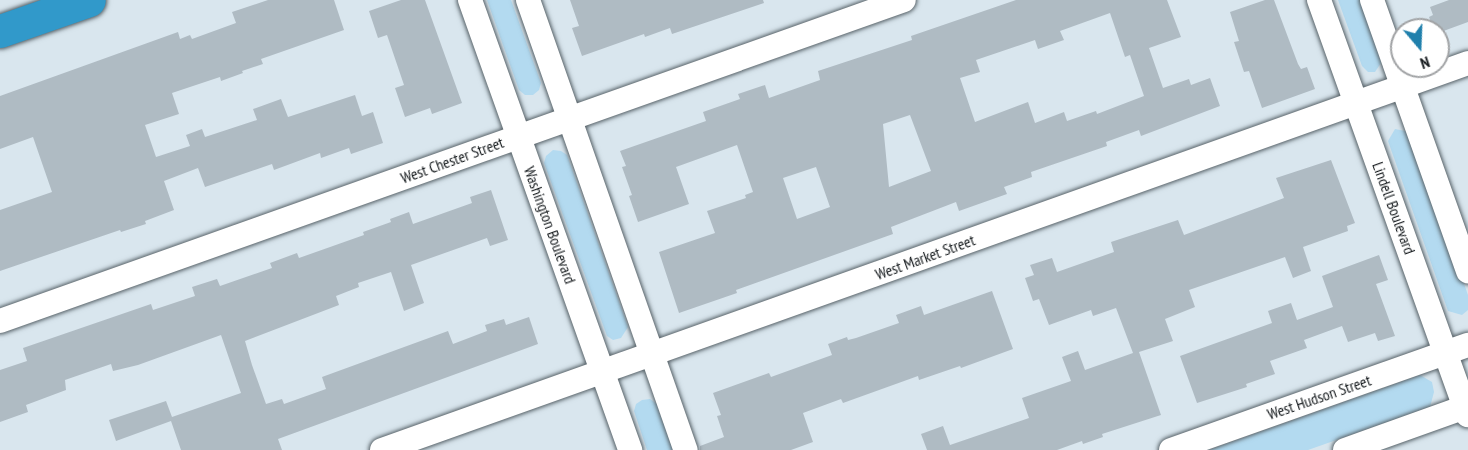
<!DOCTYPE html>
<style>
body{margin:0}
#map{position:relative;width:1468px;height:450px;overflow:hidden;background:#d9e6ee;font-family:"PT Sans Narrow",sans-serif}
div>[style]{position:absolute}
.green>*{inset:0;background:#b3daf0}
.building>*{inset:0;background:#afbbc3}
.roads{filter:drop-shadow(0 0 2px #586369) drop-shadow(0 0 2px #586369)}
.street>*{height:24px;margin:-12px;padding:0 12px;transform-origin:12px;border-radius:12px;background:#fff}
.highway>*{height:33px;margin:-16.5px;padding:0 16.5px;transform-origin:16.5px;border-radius:16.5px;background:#3199ca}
span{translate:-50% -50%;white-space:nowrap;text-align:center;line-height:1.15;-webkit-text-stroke:4.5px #fff;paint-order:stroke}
.street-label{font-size:16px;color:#151a1d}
.north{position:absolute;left:1390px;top:18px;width:60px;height:60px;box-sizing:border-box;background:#fff;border:2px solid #a1a3a5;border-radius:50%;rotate:161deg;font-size:16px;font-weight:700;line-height:24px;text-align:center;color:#151a1d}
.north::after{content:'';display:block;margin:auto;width:21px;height:27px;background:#2080ac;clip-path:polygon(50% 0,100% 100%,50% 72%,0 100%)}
</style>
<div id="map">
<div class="green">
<i style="clip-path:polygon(487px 0,511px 0,541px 83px,539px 90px,533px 95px,525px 95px,519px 90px)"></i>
<i style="clip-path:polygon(1338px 0,1362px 0,1383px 60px,1375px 72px,1368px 72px,1362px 66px)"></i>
<i style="clip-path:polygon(1395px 129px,1410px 132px,1468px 295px,1468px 310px,1462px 315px,1448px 311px,1388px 141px)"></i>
<i style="clip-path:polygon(553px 150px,561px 151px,567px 155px,628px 327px,621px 338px,613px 340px,607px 336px,544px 163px,546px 156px)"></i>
<i style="clip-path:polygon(1420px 375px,1432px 382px,1434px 392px,1430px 407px,1308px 450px,1209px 450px)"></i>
<i style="clip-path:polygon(650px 399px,657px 404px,673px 450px,647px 450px,634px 411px,636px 404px,642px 400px)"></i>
</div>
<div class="building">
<i style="clip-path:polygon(268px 0,334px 0,344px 30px,261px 59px,263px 64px,242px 71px,243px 73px,221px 81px,220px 77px,172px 93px,179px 114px,145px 125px,156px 157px,190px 146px,186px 135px,202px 129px,205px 137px,257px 120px,253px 109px,281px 99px,288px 117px,355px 95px,362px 116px,373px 112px,383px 143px,351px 154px,349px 148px,321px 158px,320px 153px,274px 170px,272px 164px,205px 187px,198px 168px,164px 181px,174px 210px,145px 221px,146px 224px,121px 232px,120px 230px,0 271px,0 210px,52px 192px,33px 137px,0 149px,0 96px,178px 32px,180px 39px,190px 35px,192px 39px,236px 23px,232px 12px)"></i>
<i style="clip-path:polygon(401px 0,425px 0,462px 103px,432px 114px,430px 108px,405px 117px,395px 88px,404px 85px,387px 35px,378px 38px,369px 11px)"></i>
<i style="clip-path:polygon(570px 0,763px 0,764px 3px,672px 34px,670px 28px,645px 37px,644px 34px,582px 56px,572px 28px,579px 26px)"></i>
<i style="clip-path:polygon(evenodd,1016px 0,1167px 0,1181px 37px,1149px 48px,1163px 88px,1189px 79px,1191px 85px,1210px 78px,1220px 106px,1141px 136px,1139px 130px,1106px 142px,1107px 146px,1031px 172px,1032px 177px,1004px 187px,1007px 194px,959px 211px,956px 202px,891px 227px,893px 234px,736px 290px,737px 293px,679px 313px,659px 252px,715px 233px,707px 211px,746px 198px,745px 195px,753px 192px,737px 145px,676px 167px,689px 204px,638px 222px,629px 196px,632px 195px,622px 167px,626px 166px,620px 151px,706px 121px,703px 112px,740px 99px,738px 94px,765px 85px,769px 98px,820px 80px,818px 71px,912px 40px,911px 36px,1016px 0,1110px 13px,1125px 57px,1130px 55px,1144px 96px,1097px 114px,1096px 111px,1067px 121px,1064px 112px,1035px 123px,1028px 102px,975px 122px,960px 78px,980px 72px,976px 60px,1035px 40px,1038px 49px,1064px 40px,1060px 31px,1110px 13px,1016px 0,910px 115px,931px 171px,889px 187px,883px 124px,910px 115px,1016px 0,816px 167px,830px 207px,797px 219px,783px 178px,816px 167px)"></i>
<i style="clip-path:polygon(1265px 0,1274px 0,1298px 64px,1301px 69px,1307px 67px,1315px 89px,1262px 108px,1249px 71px,1244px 72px,1234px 42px,1239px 41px,1230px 12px)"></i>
<i style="clip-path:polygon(1449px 0,1468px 0,1468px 22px,1438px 33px,1438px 30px,1434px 30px,1429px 17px,1433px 15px,1430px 7px)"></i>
<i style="clip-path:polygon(1331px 160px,1355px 223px,1347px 226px,1348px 231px,1303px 247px,1311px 271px,1293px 278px,1285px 257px,1189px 290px,1195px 307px,1165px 319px,1173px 341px,1139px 352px,1161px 415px,1102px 434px,1103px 437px,1083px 444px,1082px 441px,1057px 450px,927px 450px,921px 434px,943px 426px,950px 445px,1029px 418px,1022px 398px,1071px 381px,1062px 357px,1078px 351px,1085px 370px,1133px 353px,1116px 308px,1093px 316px,1091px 310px,1049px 325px,1039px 299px,1033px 301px,1025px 278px,1034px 275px,1030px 265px,1052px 258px,1057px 272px,1114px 252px,1111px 242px,1178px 220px,1184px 235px,1284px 198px,1276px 178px)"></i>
<i style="clip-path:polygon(491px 190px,508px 240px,490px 246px,487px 238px,411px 265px,424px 303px,404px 311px,391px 272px,358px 283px,359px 287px,336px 296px,339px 305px,245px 341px,252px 365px,266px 404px,282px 399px,284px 404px,326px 389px,322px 377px,448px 331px,453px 344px,487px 331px,485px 325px,504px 319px,506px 325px,529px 317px,538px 344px,278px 439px,282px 450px,181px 450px,171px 421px,116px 441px,109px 420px,166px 401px,172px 417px,241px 393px,221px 335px,138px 365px,113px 371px,111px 364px,65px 380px,66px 390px,26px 405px,28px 412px,0 422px,0 370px,27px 361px,23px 348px,151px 304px,153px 310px,195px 296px,192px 287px,217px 279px,220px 286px,272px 268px,270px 263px,297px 253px,299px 258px,364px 235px,363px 232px,391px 222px,390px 219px,409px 212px,413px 224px,472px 203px,470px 197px)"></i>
<i style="clip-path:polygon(1379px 255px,1388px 280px,1376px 284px,1395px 336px,1378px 341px,1375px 333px,1348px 342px,1342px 326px,1304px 340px,1307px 348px,1270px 361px,1275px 374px,1246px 384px,1247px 387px,1197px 403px,1180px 356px,1272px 323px,1268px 311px,1291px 303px,1297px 320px,1333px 307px,1322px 276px)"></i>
<i style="clip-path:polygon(992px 291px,1013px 349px,961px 368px,960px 366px,919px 380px,918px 376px,843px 403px,841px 399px,803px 413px,813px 442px,791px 450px,700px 450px,700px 446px,724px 437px,717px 416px,721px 415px,713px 393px,769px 373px,771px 377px,832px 355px,828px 344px,847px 337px,848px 340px,856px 338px,899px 323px,896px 315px,921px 306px,924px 315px)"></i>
</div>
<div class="roads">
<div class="street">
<i style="left:470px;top:0;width:478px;rotate:70.4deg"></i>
<i style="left:528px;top:0;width:477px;rotate:70.7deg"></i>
<i style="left:1319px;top:0;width:441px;rotate:70.3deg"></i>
<i style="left:1372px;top:0;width:288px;rotate:70.5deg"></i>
<i style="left:0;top:321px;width:959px;rotate:-19.55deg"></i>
<i style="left:382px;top:450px;width:1153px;rotate:-19.61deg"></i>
<i style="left:1171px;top:450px;width:315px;rotate:-19.5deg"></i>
<i style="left:1345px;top:450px;width:131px;rotate:-19.7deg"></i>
</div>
<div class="highway">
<i style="left:0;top:31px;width:94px;rotate:-19.2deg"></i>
</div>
</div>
<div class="street-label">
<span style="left:452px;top:160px;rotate:-20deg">West Chester Street</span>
<span style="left:1394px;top:208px;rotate:70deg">Lindell Boulevard</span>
<span style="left:550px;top:225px;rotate:70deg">Washington Boulevard</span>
<span style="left:925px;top:257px;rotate:-20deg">West Market Street</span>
<span style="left:1319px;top:397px;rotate:-19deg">West Hudson Street</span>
</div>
<div class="north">N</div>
</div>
